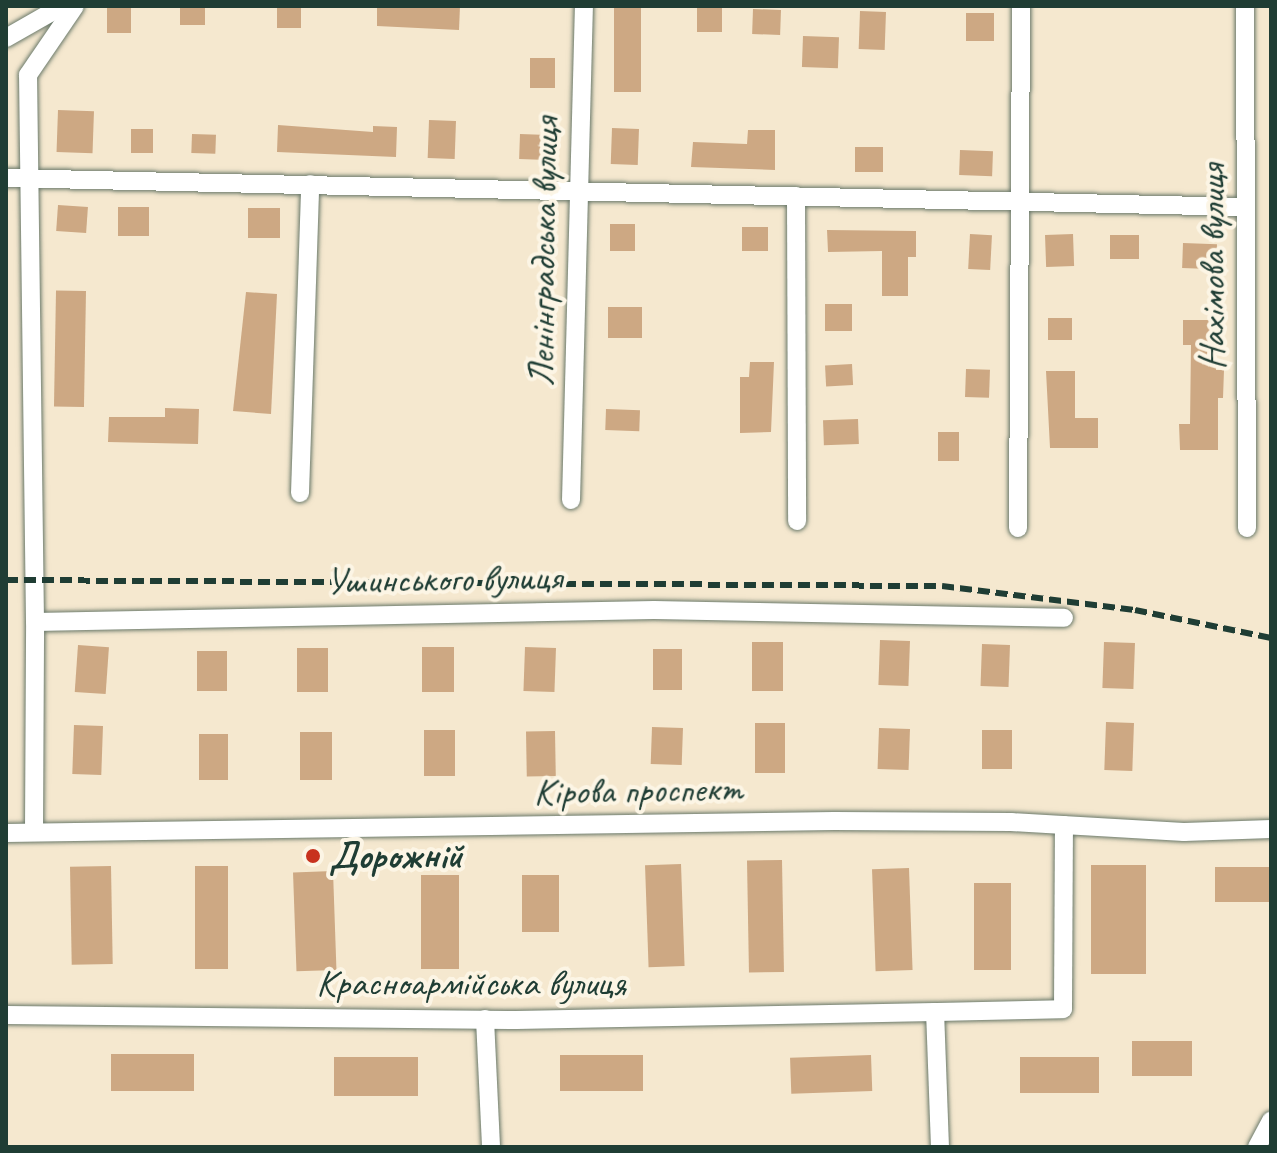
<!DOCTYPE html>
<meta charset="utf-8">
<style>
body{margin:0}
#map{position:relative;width:1277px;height:1153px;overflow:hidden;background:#f5e8cf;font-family:Caveat,sans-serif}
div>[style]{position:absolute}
.building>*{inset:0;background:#cda883;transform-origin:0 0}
.roads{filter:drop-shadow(0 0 2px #6a796a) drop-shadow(0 0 2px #6a796a)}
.minor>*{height:18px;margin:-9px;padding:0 9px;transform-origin:9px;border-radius:9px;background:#fff}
.rail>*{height:6px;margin-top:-3px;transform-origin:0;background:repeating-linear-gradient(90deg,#1f3d34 0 12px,transparent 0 18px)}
.dots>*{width:22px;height:22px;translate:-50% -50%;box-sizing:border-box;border:4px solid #fcf5e5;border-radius:50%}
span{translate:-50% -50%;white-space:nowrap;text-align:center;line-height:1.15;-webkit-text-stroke:8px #fcf5e5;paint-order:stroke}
.street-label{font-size:38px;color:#1f3d34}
.poi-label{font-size:38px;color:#1f3d34;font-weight:700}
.left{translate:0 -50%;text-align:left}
.frame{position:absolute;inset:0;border:8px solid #1f3d34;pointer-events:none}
</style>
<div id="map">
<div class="building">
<i style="left:107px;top:6px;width:24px;height:27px"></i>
<i style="left:180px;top:6px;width:25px;height:19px"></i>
<i style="left:277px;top:6px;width:24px;height:22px"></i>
<i style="clip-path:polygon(377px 6px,460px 6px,459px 30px,377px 26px)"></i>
<i style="left:614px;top:6px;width:27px;height:86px"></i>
<i style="left:697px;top:7px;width:25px;height:25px"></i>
<i style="left:753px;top:9px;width:28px;height:25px;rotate:2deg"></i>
<i style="left:860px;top:11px;width:26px;height:38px;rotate:2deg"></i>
<i style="left:966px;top:13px;width:28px;height:28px"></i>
<i style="left:803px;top:36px;width:36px;height:31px;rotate:2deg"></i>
<i style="left:555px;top:58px;width:30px;height:25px;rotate:90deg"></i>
<i style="left:58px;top:110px;width:36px;height:42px;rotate:2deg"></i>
<i style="left:429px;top:120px;width:27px;height:38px;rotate:2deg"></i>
<i style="clip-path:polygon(278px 125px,373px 132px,373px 126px,397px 127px,396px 157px,277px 152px)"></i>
<i style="left:612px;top:128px;width:27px;height:36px;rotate:2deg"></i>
<i style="left:131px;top:129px;width:22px;height:24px"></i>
<i style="clip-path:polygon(748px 130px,775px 130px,775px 170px,691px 167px,693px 142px,747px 144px)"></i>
<i style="left:192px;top:134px;width:24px;height:19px;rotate:2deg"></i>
<i style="left:520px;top:134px;width:35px;height:25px;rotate:2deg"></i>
<i style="left:855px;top:147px;width:28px;height:25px"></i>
<i style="left:960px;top:150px;width:33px;height:25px;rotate:2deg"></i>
<i style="left:58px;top:205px;width:30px;height:26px;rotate:4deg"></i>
<i style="left:118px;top:207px;width:31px;height:29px"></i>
<i style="left:248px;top:208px;width:32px;height:30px"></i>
<i style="left:610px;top:224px;width:25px;height:27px"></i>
<i style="left:742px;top:227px;width:26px;height:24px"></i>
<i style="clip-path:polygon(827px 230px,916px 231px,916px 257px,908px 257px,908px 296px,882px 296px,882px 251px,828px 252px)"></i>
<i style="left:970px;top:234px;width:22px;height:35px;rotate:3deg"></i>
<i style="left:1073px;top:234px;width:32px;height:28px;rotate:88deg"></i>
<i style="left:1110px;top:235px;width:29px;height:24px"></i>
<i style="left:1183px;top:243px;width:34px;height:25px;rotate:2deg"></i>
<i style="left:86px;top:291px;width:116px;height:30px;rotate:91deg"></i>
<i style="clip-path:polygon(246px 292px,277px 294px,271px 414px,233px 411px)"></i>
<i style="left:825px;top:304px;width:27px;height:27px"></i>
<i style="left:608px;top:307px;width:34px;height:31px"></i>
<i style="left:1048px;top:318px;width:24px;height:22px"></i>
<i style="clip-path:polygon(1183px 320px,1217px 320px,1216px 370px,1224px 370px,1223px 398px,1218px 398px,1218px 450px,1180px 450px,1179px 424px,1190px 424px,1191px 345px,1183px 345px)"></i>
<i style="clip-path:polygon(750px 362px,774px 362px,771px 432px,740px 433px,740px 377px,749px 377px)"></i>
<i style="left:852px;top:364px;width:21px;height:27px;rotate:87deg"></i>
<i style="left:966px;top:369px;width:24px;height:28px;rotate:2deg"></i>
<i style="clip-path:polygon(1046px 371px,1075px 371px,1075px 418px,1098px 418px,1098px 448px,1050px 448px)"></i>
<i style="clip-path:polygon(165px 408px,199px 409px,198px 444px,108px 442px,109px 417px,165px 417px)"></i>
<i style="left:606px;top:409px;width:34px;height:21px;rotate:2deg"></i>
<i style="left:858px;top:419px;width:25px;height:35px;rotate:88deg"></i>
<i style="left:938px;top:432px;width:21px;height:29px"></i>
<i style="left:880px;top:640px;width:30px;height:45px;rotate:2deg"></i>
<i style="left:752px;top:642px;width:31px;height:49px"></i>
<i style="left:1104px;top:642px;width:31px;height:46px;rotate:2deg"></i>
<i style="left:982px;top:644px;width:28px;height:42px;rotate:2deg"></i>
<i style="left:78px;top:645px;width:31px;height:47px;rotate:4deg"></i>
<i style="left:422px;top:647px;width:32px;height:45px"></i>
<i style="left:525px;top:647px;width:31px;height:44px;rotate:2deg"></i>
<i style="left:328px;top:648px;width:44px;height:31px;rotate:90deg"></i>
<i style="left:653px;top:649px;width:29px;height:41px"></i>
<i style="left:197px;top:651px;width:30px;height:40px"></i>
<i style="left:1106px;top:722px;width:28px;height:48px;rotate:2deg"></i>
<i style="left:785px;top:723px;width:50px;height:30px;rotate:90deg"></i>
<i style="left:74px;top:725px;width:29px;height:49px;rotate:2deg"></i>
<i style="left:652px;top:727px;width:31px;height:37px;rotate:2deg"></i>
<i style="left:879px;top:728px;width:31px;height:41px;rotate:2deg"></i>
<i style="left:424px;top:730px;width:31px;height:46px"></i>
<i style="left:982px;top:730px;width:30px;height:39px"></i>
<i style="left:555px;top:731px;width:45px;height:29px;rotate:89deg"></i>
<i style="left:300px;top:732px;width:32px;height:48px"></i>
<i style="left:199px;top:734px;width:29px;height:46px"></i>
<i style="left:782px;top:860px;width:112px;height:35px;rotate:89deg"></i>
<i style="left:681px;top:864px;width:102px;height:36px;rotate:88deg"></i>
<i style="left:1091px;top:865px;width:55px;height:109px"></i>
<i style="left:111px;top:866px;width:98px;height:41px;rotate:89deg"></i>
<i style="left:195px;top:866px;width:33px;height:103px"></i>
<i style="left:1215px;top:867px;width:56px;height:35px"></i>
<i style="left:909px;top:868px;width:102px;height:37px;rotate:88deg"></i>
<i style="left:333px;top:871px;width:99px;height:40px;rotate:88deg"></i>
<i style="left:421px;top:875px;width:38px;height:94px"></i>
<i style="left:522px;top:875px;width:37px;height:57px"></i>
<i style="left:974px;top:883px;width:37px;height:87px"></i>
<i style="left:1132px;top:1041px;width:60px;height:35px"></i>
<i style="left:194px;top:1054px;width:37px;height:83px;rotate:90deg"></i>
<i style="left:643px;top:1055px;width:36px;height:83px;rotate:90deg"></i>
<i style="left:871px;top:1055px;width:36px;height:81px;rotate:88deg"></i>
<i style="left:334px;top:1057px;width:84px;height:39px"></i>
<i style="left:1020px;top:1057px;width:79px;height:36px"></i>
</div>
<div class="roads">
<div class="minor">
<i style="left:1245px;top:6px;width:522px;rotate:89.78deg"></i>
<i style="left:6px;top:38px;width:64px;rotate:-29.7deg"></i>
<i style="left:6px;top:178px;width:1240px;rotate:1.34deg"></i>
<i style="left:796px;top:196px;width:325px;rotate:89.8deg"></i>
<i style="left:300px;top:493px;width:309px;rotate:-88.1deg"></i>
<i style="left:571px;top:500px;width:494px;rotate:-88.5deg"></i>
<i style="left:1018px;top:528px;width:522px;rotate:-89.67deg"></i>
<i style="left:35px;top:622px;width:547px;rotate:-90.73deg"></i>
<i style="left:28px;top:75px;width:83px;rotate:-55.7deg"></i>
<i style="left:34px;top:832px;width:210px;rotate:-89.7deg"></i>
<i style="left:35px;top:622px;width:619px;rotate:-1.11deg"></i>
<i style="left:654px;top:610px;width:410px;rotate:1.1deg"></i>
<i style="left:6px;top:833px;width:828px;rotate:-0.83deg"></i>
<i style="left:834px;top:821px;width:177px;rotate:0.3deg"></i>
<i style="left:1011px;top:822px;width:173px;rotate:3.3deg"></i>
<i style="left:1184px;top:832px;width:87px;rotate:-2deg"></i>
<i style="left:6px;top:1015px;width:510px;rotate:0.56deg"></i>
<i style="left:516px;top:1020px;width:419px;rotate:-1.1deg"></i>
<i style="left:485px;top:1019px;width:128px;rotate:87.3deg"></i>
<i style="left:940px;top:1147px;width:135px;rotate:-92.1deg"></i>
<i style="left:935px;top:1012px;width:128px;rotate:-1.3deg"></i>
<i style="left:1063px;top:1009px;width:184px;rotate:-89.7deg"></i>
<i style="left:1257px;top:1147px;width:30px;rotate:-62deg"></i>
</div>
</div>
<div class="rail">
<i style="left:6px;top:580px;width:936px;rotate:0.37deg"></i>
<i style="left:942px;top:586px;width:194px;rotate:7.1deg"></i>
<i style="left:1135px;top:610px;width:139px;rotate:11.6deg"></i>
</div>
<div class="dots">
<i style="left:313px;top:856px;background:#c8321e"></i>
</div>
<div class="street-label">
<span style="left:543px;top:252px;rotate:-89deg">Ленінградська вулиця</span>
<span style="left:1212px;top:267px;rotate:-90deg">Нахімова вулиця</span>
<span style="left:444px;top:579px;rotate:-1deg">Ушинського вулиця</span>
<span style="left:638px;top:790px;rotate:-1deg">Кірова проспект</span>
<span style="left:471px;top:983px">Красноармійська вулиця</span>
</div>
<div class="poi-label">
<span class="left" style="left:329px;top:856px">Дорожній</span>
</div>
<div class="frame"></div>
</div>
